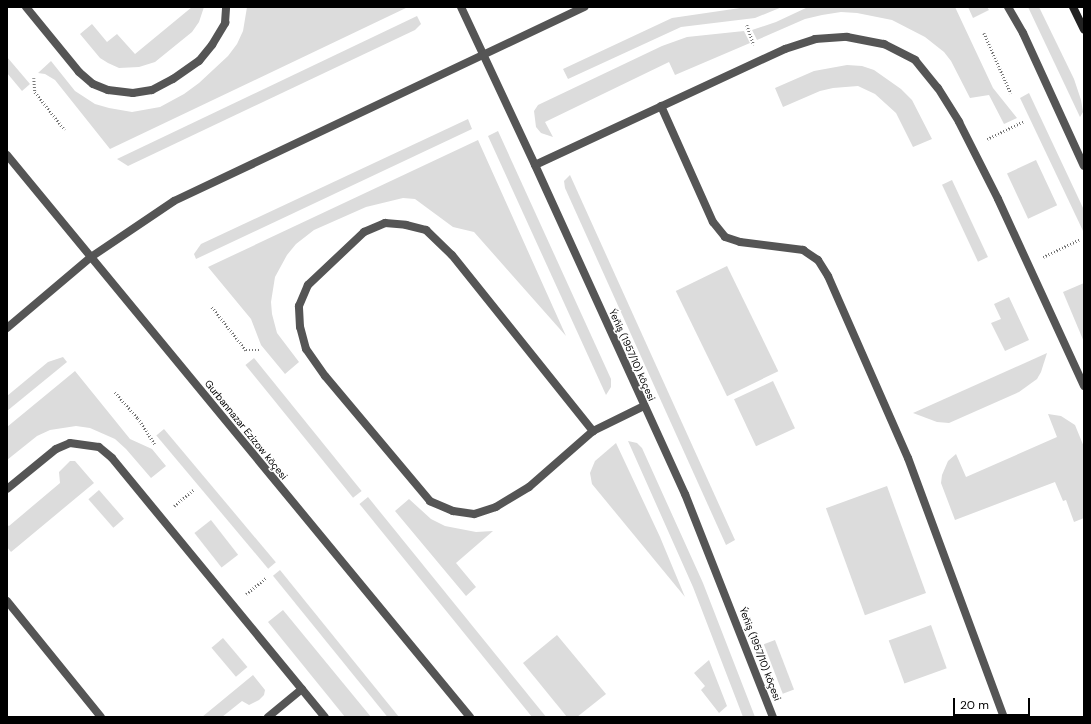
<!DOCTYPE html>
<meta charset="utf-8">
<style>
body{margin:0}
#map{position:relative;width:1091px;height:724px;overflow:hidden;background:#fff;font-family:"DM Sans",sans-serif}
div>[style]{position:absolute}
.green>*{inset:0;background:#dcdcdc;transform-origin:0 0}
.path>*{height:2.5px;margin-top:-1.25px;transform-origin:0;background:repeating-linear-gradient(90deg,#777 0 1px,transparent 0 3px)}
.lane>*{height:8px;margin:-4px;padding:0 4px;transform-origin:4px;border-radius:4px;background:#555}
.street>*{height:8px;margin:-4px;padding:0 4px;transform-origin:4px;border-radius:4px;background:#555}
.secondary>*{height:8px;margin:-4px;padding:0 4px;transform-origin:4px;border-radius:4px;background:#222}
span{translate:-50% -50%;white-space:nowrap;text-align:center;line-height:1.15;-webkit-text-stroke:3px #fff;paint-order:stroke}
.street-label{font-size:10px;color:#000}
.frame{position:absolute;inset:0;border:8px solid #000;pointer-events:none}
.scale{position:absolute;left:953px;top:698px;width:77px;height:18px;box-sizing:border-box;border:2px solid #000;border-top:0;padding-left:5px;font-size:12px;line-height:14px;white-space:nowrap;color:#000;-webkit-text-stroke:3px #fff;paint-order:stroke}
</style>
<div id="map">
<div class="green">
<i style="clip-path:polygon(192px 7px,204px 7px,199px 22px,192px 32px,155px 62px,139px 67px,119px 68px,108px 63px,100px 58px,80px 34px,92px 24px,107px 42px,117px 34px,135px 54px)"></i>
<i style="clip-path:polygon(247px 7px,408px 7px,110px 149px,55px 80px,45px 74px,38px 73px,51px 61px,75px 91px,95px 104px,109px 108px,132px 112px,160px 107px,184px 94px,199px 83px,228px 56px,237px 44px,243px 31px)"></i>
<i style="clip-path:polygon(747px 7px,782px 7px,755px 18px,681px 27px,568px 79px,563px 69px,672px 18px)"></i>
<i style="clip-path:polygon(808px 7px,955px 7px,993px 88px,1017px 118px,1004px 124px,989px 95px,970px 98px,951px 61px,944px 52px,925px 37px,892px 20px,857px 13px,841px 12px,822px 15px,805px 19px,757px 40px,752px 30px,776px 22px)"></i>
<i style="clip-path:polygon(968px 7px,987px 7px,989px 10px,973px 18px)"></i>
<i style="clip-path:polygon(1028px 7px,1039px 7px,1074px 79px,1081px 100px,1083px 112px,1080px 117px)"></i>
<i style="clip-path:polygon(417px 16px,421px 24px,415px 30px,128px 166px,117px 159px)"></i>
<i style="clip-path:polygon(744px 31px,750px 43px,675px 75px,669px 62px,545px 122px,553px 137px,541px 133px,536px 127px,534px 111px,538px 105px,662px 46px,687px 37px)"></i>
<i style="clip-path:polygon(7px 57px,30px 84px,22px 91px,7px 73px)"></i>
<i style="clip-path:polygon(847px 65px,862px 66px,874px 70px,901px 89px,912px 100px,932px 139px,913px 147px,896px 113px,875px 94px,858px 86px,833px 88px,820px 91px,783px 107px,775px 88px,814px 71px)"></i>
<i style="clip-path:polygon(1029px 93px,1084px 210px,1084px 233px,1020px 98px)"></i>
<i style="clip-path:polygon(468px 119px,472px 129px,196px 259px,194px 254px,201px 244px)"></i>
<i style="clip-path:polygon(498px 131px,611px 379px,611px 387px,606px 395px,488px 136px)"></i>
<i style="clip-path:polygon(478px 140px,566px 336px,474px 232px,453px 227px,415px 199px,403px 198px,366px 207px,314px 230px,296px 244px,287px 255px,275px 277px,271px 302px,272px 314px,277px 333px,299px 362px,285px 374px,261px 345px,251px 319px,208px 267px)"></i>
<i style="left:1036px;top:160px;width:50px;height:32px;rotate:65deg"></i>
<i style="clip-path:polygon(570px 175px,735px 540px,726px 545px,565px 188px,564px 181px)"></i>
<i style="left:952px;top:180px;width:85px;height:11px;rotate:65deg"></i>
<i style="left:727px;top:266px;width:117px;height:57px;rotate:64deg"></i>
<i style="clip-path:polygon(1084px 283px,1084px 342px,1063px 292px)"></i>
<i style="clip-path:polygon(1009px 297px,1029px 340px,1005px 351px,991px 323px,1001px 319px,994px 304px)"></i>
<i style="clip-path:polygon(1047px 353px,1041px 372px,1037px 379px,1019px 392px,949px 423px,937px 422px,913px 413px)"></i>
<i style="clip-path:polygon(63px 357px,67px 362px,7px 411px,7px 396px,48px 362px)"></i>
<i style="left:254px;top:358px;width:171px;height:11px;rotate:51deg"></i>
<i style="clip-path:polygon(75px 371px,130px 439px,152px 449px,166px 466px,151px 478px,126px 449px,115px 439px,90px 428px,76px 426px,50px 430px,37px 436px,7px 460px,7px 427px)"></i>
<i style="left:773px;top:381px;width:52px;height:43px;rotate:65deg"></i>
<i style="clip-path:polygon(1048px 414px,1061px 416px,1075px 425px,1084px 447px,1084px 518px,1074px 522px,1066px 500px,1063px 501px,1055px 482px,955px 520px,941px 483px,942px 475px,948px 461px,956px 454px,966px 477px,1057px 437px)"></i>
<i style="left:164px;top:429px;width:174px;height:10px;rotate:50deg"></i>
<i style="clip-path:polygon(628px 441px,637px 443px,642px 448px,703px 583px,755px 717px,743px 717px,693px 587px)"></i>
<i style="clip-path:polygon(616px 443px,660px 537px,685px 597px,592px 484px,590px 473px,595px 461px)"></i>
<i style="clip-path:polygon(70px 461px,75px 461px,94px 483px,11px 552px,7px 547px,7px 525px,9px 526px,60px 483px,59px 472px)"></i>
<i style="left:887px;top:486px;width:114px;height:65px;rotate:70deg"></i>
<i style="left:99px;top:490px;width:38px;height:14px;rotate:49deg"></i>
<i style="left:368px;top:497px;width:285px;height:11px;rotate:51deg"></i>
<i style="clip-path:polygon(409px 499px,431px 519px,445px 526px,476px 532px,493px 531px,456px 563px,476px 587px,466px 596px,395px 511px)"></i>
<i style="left:211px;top:520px;width:44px;height:21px;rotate:52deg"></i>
<i style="left:280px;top:570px;width:190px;height:9px;rotate:51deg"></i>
<i style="clip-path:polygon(283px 610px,371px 717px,345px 717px,268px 622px)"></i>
<i style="left:931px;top:625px;width:46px;height:45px;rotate:70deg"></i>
<i style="clip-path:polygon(557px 635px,606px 694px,577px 717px,567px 717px,523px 663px)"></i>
<i style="left:223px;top:638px;width:38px;height:15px;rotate:50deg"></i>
<i style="left:775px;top:640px;width:53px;height:12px;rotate:69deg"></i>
<i style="clip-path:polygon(709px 660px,727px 706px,719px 713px,701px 690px,705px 686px,694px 673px)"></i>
<i style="clip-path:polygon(253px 675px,265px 690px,264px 695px,259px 700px,249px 705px,242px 701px,222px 717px,202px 717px)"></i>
</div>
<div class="path">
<i style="left:747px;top:25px;width:21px;rotate:71deg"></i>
<i style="left:984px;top:33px;width:66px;rotate:65.8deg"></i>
<i style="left:34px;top:78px;width:14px;rotate:86deg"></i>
<i style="left:35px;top:92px;width:48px;rotate:51.7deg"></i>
<i style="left:987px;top:139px;width:41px;rotate:-25.9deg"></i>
<i style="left:1043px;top:257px;width:41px;rotate:-25.9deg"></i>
<i style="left:212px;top:307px;width:55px;rotate:51.7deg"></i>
<i style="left:246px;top:350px;width:13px"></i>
<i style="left:115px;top:392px;width:35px;rotate:49deg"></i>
<i style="left:138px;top:418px;width:31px;rotate:57deg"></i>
<i style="left:174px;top:506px;width:25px;rotate:-40deg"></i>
<i style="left:246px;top:594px;width:26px;rotate:-39deg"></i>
</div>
<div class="lane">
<i style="left:26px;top:7px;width:84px;rotate:50.8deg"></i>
<i style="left:79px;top:72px;width:18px;rotate:41deg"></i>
<i style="left:93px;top:84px;width:16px;rotate:22deg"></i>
<i style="left:108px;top:90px;width:25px;rotate:7deg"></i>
<i style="left:133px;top:93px;width:19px;rotate:-9deg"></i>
<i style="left:152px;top:90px;width:24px;rotate:-28deg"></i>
<i style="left:173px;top:79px;width:32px;rotate:-35deg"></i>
<i style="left:199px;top:61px;width:21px;rotate:-51deg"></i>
<i style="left:212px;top:45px;width:26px;rotate:-59deg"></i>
<i style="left:225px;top:23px;width:16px;rotate:-86deg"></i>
<i style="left:661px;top:106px;width:127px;rotate:65.9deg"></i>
<i style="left:713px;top:222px;width:19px;rotate:51deg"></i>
<i style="left:725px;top:237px;width:16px;rotate:18deg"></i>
<i style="left:740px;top:242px;width:64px;rotate:7.2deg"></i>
<i style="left:803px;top:250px;width:18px;rotate:34deg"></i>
<i style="left:818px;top:260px;width:19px;rotate:58deg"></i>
<i style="left:828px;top:276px;width:199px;rotate:66.3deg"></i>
<i style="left:908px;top:458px;width:276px;rotate:69.7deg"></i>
<i style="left:535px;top:165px;width:276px;rotate:-24.9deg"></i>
<i style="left:785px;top:49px;width:32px;rotate:-18deg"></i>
<i style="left:815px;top:39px;width:32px;rotate:-4deg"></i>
<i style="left:847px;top:37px;width:38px;rotate:11deg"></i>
<i style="left:884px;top:44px;width:35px;rotate:27deg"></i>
<i style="left:915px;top:60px;width:36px;rotate:51deg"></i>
<i style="left:938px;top:88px;width:40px;rotate:58deg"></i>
<i style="left:959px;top:122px;width:86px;rotate:63.1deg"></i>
<i style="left:998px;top:199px;width:206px;rotate:65.3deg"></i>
<i style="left:593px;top:431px;width:85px;rotate:138.8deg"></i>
<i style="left:529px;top:487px;width:39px;rotate:149deg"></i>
<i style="left:496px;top:507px;width:23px;rotate:162deg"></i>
<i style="left:474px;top:514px;width:21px;rotate:-172deg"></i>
<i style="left:453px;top:511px;width:25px;rotate:-157deg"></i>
<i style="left:430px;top:501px;width:163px;rotate:-130deg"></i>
<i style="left:325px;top:376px;width:33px;rotate:-125deg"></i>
<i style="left:306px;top:349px;width:23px;rotate:-105deg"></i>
<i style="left:300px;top:327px;width:21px;rotate:-93deg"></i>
<i style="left:299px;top:306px;width:23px;rotate:-67deg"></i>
<i style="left:308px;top:285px;width:77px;rotate:-43.4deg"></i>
<i style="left:364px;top:232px;width:23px;rotate:-23deg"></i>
<i style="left:385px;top:223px;width:21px;rotate:5deg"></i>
<i style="left:406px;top:225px;width:21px;rotate:14deg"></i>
<i style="left:426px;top:230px;width:36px;rotate:44deg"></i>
<i style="left:452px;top:255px;width:226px;rotate:51.3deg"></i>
<i style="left:593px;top:431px;width:57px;rotate:-26.1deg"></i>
<i style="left:7px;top:489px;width:63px;rotate:-39.2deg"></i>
<i style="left:56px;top:449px;width:15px;rotate:-23deg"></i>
<i style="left:70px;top:443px;width:29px;rotate:8deg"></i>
<i style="left:99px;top:447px;width:17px;rotate:40deg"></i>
<i style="left:112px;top:458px;width:335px;rotate:50.6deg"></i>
<i style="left:7px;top:601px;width:149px;rotate:51deg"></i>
<i style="left:268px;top:717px;width:44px;rotate:-39.5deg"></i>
</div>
<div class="street">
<i style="left:461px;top:7px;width:174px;rotate:64.9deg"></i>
<i style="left:535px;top:165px;width:362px;rotate:65.5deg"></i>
<i style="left:685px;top:494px;width:240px;rotate:68.5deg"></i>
<i style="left:1008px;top:7px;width:30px;rotate:60deg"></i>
<i style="left:1023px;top:33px;width:146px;rotate:65.4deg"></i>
<i style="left:7px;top:155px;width:728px;rotate:50.52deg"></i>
<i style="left:7px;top:328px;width:110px;rotate:-40.2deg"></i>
<i style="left:91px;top:257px;width:100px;rotate:-34deg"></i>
<i style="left:174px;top:201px;width:454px;rotate:-25.3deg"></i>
</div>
<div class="secondary">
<i style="left:1073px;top:7px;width:25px;rotate:64deg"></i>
</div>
<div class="street-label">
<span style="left:632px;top:355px;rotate:66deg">Ýeňiş (1957/10) köçesi</span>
<span style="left:246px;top:430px;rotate:51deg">Gurbannazar Ezizow köçesi</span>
<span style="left:760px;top:654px;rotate:69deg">Ýeňiş (1957/10) köçesi</span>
</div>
<div class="frame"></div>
<div class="scale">20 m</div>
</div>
